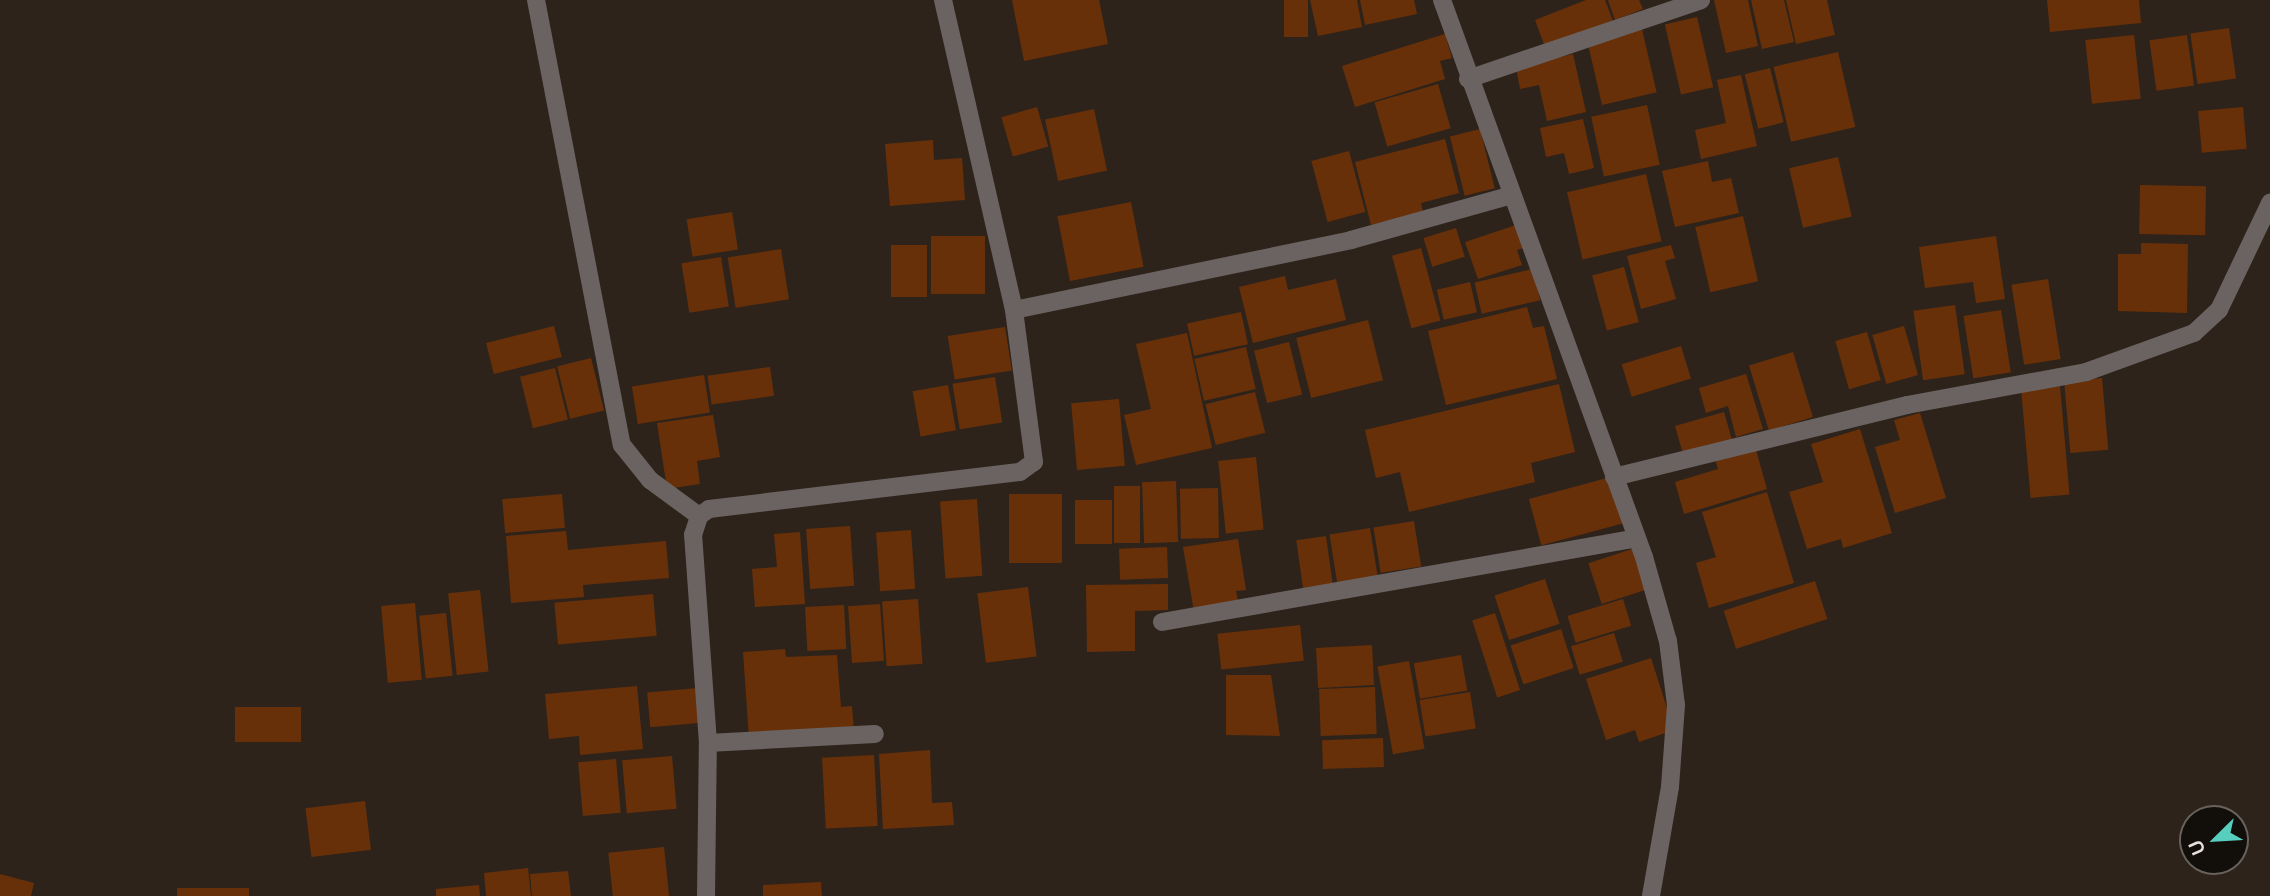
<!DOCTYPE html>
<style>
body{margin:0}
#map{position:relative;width:2270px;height:896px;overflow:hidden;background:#2e231b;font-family:Lato,sans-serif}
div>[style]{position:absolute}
.building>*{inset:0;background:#683009;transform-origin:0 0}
.minor>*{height:18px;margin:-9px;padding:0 9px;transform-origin:9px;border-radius:9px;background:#6a6361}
.tertiary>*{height:18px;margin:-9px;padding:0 9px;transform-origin:9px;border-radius:9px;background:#6a6361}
span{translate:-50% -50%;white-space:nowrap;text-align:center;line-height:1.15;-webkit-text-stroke:5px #120e0a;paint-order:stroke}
.north{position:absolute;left:2179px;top:805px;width:70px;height:70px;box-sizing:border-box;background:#120e0a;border:2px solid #68625e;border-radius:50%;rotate:246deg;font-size:19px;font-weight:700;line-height:28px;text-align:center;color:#e8e1dc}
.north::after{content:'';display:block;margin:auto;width:24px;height:32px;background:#58cebf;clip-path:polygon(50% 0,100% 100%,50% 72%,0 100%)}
</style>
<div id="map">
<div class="building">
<i style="clip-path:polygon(1012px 0,1099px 0,1108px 44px,1024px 61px)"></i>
<i style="left:1284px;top:0;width:24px;height:37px"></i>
<i style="clip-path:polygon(1310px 0,1357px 0,1362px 27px,1318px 36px)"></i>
<i style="clip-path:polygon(1360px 0,1414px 0,1417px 14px,1365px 25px)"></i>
<i style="clip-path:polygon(1586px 0,1605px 0,1613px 21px,1545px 47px,1535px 20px)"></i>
<i style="clip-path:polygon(1608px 0,1639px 0,1643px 9px,1615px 20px)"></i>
<i style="clip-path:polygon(1714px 0,1748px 0,1758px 46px,1726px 53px)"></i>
<i style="clip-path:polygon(1751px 0,1784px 0,1794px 42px,1762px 49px)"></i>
<i style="clip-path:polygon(1786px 0,1827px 0,1835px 35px,1796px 44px)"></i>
<i style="clip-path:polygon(2047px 0,2139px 0,2141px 23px,2050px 32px)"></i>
<i style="left:1697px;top:17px;width:72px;height:33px;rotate:77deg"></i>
<i style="left:2229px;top:28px;width:51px;height:39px;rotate:82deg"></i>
<i style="left:1642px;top:29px;width:65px;height:56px;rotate:77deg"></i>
<i style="clip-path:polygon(1445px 34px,1452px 58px,1440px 61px,1445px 79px,1355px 107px,1342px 66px)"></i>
<i style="left:2134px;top:35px;width:64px;height:49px;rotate:84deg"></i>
<i style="left:2187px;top:35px;width:51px;height:38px;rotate:82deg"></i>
<i style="left:1838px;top:52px;width:77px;height:66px;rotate:77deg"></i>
<i style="clip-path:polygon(1573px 54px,1586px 112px,1547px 121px,1539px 85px,1520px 89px,1516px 67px)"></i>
<i style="left:1770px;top:68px;width:56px;height:26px;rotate:76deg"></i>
<i style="clip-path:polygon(1741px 75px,1757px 146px,1701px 159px,1695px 130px,1726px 123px,1717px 80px)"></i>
<i style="left:1438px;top:84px;width:46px;height:66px;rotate:74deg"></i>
<i style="left:1647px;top:105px;width:61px;height:57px;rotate:78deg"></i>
<i style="left:1037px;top:107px;width:41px;height:37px;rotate:74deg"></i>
<i style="left:2243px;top:107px;width:42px;height:45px;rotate:85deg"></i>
<i style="left:1094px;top:109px;width:63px;height:50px;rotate:78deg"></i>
<i style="clip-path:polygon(1583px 119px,1594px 168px,1569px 174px,1564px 153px,1546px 157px,1540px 128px)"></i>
<i style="left:1480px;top:129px;width:61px;height:31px;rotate:76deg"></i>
<i style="clip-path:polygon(1445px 139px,1459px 193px,1421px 203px,1423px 212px,1371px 225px,1355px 162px)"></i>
<i style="clip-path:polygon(933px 140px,934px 160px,962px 158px,965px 200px,890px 206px,885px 144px)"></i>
<i style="left:1349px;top:151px;width:63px;height:39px;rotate:75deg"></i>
<i style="left:1838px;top:157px;width:61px;height:50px;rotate:77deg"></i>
<i style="clip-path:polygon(1708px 161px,1712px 182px,1731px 178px,1739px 213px,1675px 227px,1662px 171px)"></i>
<i style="left:1646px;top:174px;width:69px;height:81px;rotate:77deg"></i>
<i style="left:2140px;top:185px;width:66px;height:49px;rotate:1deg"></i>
<i style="left:1131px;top:202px;width:66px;height:75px;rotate:79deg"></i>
<i style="left:732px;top:212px;width:38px;height:46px;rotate:81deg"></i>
<i style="left:1743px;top:216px;width:67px;height:49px;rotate:77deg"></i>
<i style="clip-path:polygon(1519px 224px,1526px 247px,1517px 250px,1522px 265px,1478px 279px,1465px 242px)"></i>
<i style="left:1456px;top:228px;width:30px;height:34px;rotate:73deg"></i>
<i style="left:931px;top:236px;width:54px;height:58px"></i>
<i style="clip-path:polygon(1996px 236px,2005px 299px,1976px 303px,1973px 282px,1925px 288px,1919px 247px)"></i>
<i style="clip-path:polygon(2141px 243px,2188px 244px,2187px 313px,2118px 311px,2118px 254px,2141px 254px)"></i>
<i style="left:891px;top:245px;width:36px;height:52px"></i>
<i style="clip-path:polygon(1671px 245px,1675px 258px,1665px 261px,1676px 299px,1641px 309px,1627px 256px)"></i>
<i style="left:1421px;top:248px;width:75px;height:30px;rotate:75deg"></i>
<i style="left:781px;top:249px;width:51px;height:54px;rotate:81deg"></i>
<i style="left:721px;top:257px;width:50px;height:40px;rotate:81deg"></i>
<i style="left:1624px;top:267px;width:57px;height:33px;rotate:75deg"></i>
<i style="left:1533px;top:269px;width:32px;height:60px;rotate:77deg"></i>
<i style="clip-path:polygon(1285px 276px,1288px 290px,1336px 279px,1346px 320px,1253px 343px,1239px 287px)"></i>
<i style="left:2048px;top:279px;width:81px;height:37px;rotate:81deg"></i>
<i style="left:1470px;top:282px;width:31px;height:34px;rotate:77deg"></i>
<i style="left:1955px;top:305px;width:70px;height:42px;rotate:82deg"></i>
<i style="clip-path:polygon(1527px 307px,1533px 328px,1544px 326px,1557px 379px,1446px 405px,1428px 331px)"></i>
<i style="left:2001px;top:310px;width:63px;height:38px;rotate:81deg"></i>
<i style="left:1241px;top:312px;width:33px;height:55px;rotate:78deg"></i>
<i style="left:1368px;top:320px;width:62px;height:74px;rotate:76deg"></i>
<i style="left:554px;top:326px;width:32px;height:70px;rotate:76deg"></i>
<i style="left:1904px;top:326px;width:51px;height:33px;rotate:74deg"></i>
<i style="left:1005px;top:327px;width:44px;height:58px;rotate:81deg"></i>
<i style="left:1867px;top:332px;width:50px;height:33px;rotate:74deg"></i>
<i style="clip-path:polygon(1187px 333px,1212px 448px,1136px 465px,1124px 415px,1151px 409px,1136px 344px)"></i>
<i style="left:1289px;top:342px;width:54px;height:36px;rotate:76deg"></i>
<i style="left:1681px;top:346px;width:34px;height:62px;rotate:73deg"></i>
<i style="left:1246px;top:347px;width:43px;height:53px;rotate:77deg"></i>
<i style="left:1793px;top:352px;width:68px;height:46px;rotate:73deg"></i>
<i style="left:591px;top:358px;width:54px;height:35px;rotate:76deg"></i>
<i style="left:770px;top:367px;width:29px;height:63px;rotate:82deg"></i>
<i style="left:555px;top:368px;width:53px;height:36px;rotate:76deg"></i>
<i style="clip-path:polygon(1746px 374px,1763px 429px,1736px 437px,1728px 406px,1706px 413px,1699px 388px)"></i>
<i style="left:704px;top:375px;width:38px;height:73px;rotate:81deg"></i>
<i style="left:995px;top:377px;width:46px;height:43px;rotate:81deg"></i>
<i style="left:2102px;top:378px;width:72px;height:38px;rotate:85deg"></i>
<i style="clip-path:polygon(1559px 384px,1575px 452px,1531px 463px,1535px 482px,1409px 512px,1400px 472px,1376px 478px,1365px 430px)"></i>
<i style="left:948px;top:385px;width:46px;height:36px;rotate:80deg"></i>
<i style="left:2060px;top:386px;width:109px;height:39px;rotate:85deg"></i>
<i style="left:1255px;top:392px;width:42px;height:51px;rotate:76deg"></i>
<i style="left:1119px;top:399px;width:67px;height:48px;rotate:85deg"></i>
<i style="left:1724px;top:412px;width:33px;height:51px;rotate:74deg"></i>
<i style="clip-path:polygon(1920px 413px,1946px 498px,1895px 513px,1875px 447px,1900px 440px,1894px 420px)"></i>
<i style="clip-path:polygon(713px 415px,720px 457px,697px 461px,700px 484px,667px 489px,657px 423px)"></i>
<i style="clip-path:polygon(1860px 429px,1892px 533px,1843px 548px,1841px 539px,1807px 549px,1789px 492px,1823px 482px,1811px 444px)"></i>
<i style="clip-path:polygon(1754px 443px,1767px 489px,1684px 514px,1675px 482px,1718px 469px,1714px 455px)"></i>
<i style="left:1256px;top:457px;width:73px;height:38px;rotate:84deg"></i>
<i style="left:1611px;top:477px;width:48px;height:85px;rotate:75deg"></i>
<i style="left:1176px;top:481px;width:61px;height:34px;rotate:88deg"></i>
<i style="left:1114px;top:486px;width:26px;height:57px"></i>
<i style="left:1218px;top:488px;width:50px;height:38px;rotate:89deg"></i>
<i style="clip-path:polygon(1767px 492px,1794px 583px,1709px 608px,1696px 563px,1716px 557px,1702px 512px)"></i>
<i style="left:562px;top:494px;width:34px;height:60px;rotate:85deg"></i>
<i style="left:1009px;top:494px;width:53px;height:69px"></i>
<i style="left:977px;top:499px;width:77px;height:37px;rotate:86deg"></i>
<i style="left:1075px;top:500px;width:37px;height:44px"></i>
<i style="left:1414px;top:521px;width:46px;height:41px;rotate:81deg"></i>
<i style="left:850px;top:526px;width:60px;height:44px;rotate:86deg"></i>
<i style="left:1370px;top:528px;width:49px;height:41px;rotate:81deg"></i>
<i style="left:911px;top:530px;width:59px;height:35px;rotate:86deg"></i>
<i style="clip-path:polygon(566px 531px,568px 550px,666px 541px,669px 578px,583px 585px,584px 597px,511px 603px,506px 536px)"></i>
<i style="clip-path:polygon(800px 532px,805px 604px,755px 607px,752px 569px,777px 567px,774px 534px)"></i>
<i style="left:1326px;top:536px;width:49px;height:30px;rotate:82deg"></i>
<i style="clip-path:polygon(1238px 539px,1246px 590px,1236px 591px,1239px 606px,1194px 612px,1183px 547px)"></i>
<i style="left:1167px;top:547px;width:31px;height:48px;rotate:88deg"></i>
<i style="left:1635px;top:548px;width:43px;height:49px;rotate:72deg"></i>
<i style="left:1545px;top:579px;width:47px;height:53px;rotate:72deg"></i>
<i style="left:1815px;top:581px;width:40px;height:96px;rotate:72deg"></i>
<i style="clip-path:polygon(1168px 584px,1168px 610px,1135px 611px,1135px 651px,1087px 652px,1086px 585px)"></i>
<i style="left:1028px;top:587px;width:70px;height:51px;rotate:83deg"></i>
<i style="left:480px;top:590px;width:82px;height:32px;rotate:84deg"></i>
<i style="left:653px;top:594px;width:42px;height:99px;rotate:85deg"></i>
<i style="left:918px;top:599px;width:65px;height:36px;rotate:86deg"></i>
<i style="left:1623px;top:599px;width:28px;height:58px;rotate:73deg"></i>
<i style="left:415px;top:603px;width:77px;height:34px;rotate:85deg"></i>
<i style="left:880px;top:604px;width:57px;height:32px;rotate:86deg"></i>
<i style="left:844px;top:605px;width:44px;height:39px;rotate:87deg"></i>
<i style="left:446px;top:613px;width:63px;height:27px;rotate:84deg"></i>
<i style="left:1495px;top:613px;width:81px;height:24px;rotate:72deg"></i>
<i style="left:1300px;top:625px;width:36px;height:83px;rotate:84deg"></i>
<i style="left:1561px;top:629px;width:41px;height:53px;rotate:72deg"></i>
<i style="left:1614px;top:633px;width:30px;height:45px;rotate:73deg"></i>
<i style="left:1372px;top:645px;width:40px;height:56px;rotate:87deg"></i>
<i style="clip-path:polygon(785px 649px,786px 657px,837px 655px,841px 707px,852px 706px,854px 732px,749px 738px,743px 652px)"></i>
<i style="left:1461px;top:655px;width:36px;height:48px;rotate:80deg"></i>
<i style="clip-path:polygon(1651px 658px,1674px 730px,1639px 742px,1635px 730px,1606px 740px,1586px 679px)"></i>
<i style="left:1409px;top:661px;width:89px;height:32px;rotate:80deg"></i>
<i style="clip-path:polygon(1226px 675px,1271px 675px,1280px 736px,1226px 735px)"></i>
<i style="clip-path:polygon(637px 686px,643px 749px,580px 755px,579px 736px,549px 739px,545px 694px)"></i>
<i style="left:1375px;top:687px;width:47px;height:56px;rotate:88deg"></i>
<i style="left:698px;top:688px;width:35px;height:51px;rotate:85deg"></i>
<i style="left:1470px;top:692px;width:37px;height:51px;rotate:81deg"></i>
<i style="left:235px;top:707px;width:66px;height:35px"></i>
<i style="left:1383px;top:738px;width:29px;height:61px;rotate:88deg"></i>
<i style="clip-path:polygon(930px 750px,932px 803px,952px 802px,954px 825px,883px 829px,879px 754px)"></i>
<i style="left:874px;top:755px;width:71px;height:52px;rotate:87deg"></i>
<i style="left:672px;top:756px;width:53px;height:50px;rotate:85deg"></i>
<i style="left:616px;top:759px;width:54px;height:38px;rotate:85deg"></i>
<i style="left:365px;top:801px;width:49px;height:60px;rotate:83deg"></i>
<i style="left:664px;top:847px;width:49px;height:56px;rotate:84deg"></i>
<i style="clip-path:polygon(528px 868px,531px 896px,486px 896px,484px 873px)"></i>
<i style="clip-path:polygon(568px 871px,571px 896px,532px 896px,530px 874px)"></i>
<i style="clip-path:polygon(0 874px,34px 883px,31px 896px,0 896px)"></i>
<i style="clip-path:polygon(821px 882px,822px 896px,763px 896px,763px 885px)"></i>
<i style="clip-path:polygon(479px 885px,480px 896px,436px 896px,436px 889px)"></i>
<i style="left:249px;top:888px;width:8px;height:72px;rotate:90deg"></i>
</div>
<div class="minor">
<i style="left:536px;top:0;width:453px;rotate:79.1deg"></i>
<i style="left:622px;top:445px;width:45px;rotate:51.3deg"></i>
<i style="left:650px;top:480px;width:61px;rotate:36.3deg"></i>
<i style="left:1468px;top:79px;width:246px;rotate:-18.7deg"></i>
<i style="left:1014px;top:310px;width:344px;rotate:-11.7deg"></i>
<i style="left:1351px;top:240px;width:164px;rotate:-15.6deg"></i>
<i style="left:1614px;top:477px;width:302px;rotate:-13.8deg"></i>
<i style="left:1907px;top:405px;width:182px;rotate:-10.4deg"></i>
<i style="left:2086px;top:372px;width:115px;rotate:-19.9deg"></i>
<i style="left:2194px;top:333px;width:34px;rotate:-43deg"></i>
<i style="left:2219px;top:310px;width:119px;rotate:-64.5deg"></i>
<i style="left:1162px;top:622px;width:481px;rotate:-10deg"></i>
<i style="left:708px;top:743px;width:167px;rotate:-3.1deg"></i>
<i style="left:706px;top:896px;width:153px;rotate:-89.3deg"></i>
<i style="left:708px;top:743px;width:209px;rotate:-94.1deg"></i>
<i style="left:693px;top:535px;width:20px;rotate:-72deg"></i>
<i style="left:699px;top:516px;width:12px;rotate:-35deg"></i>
<i style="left:709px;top:509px;width:313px;rotate:-6.8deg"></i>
<i style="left:1020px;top:472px;width:17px;rotate:-36deg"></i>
<i style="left:1034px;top:462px;width:153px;rotate:-97.5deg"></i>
<i style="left:1014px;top:310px;width:318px;rotate:-102.9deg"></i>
</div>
<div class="tertiary">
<i style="left:1442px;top:0;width:592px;rotate:70.07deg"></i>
<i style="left:1644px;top:557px;width:87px;rotate:74.1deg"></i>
<i style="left:1668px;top:641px;width:64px;rotate:82.9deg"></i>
<i style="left:1676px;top:705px;width:82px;rotate:94.2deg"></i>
<i style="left:1670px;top:787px;width:111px;rotate:99.9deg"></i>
</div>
<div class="north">U</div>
</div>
